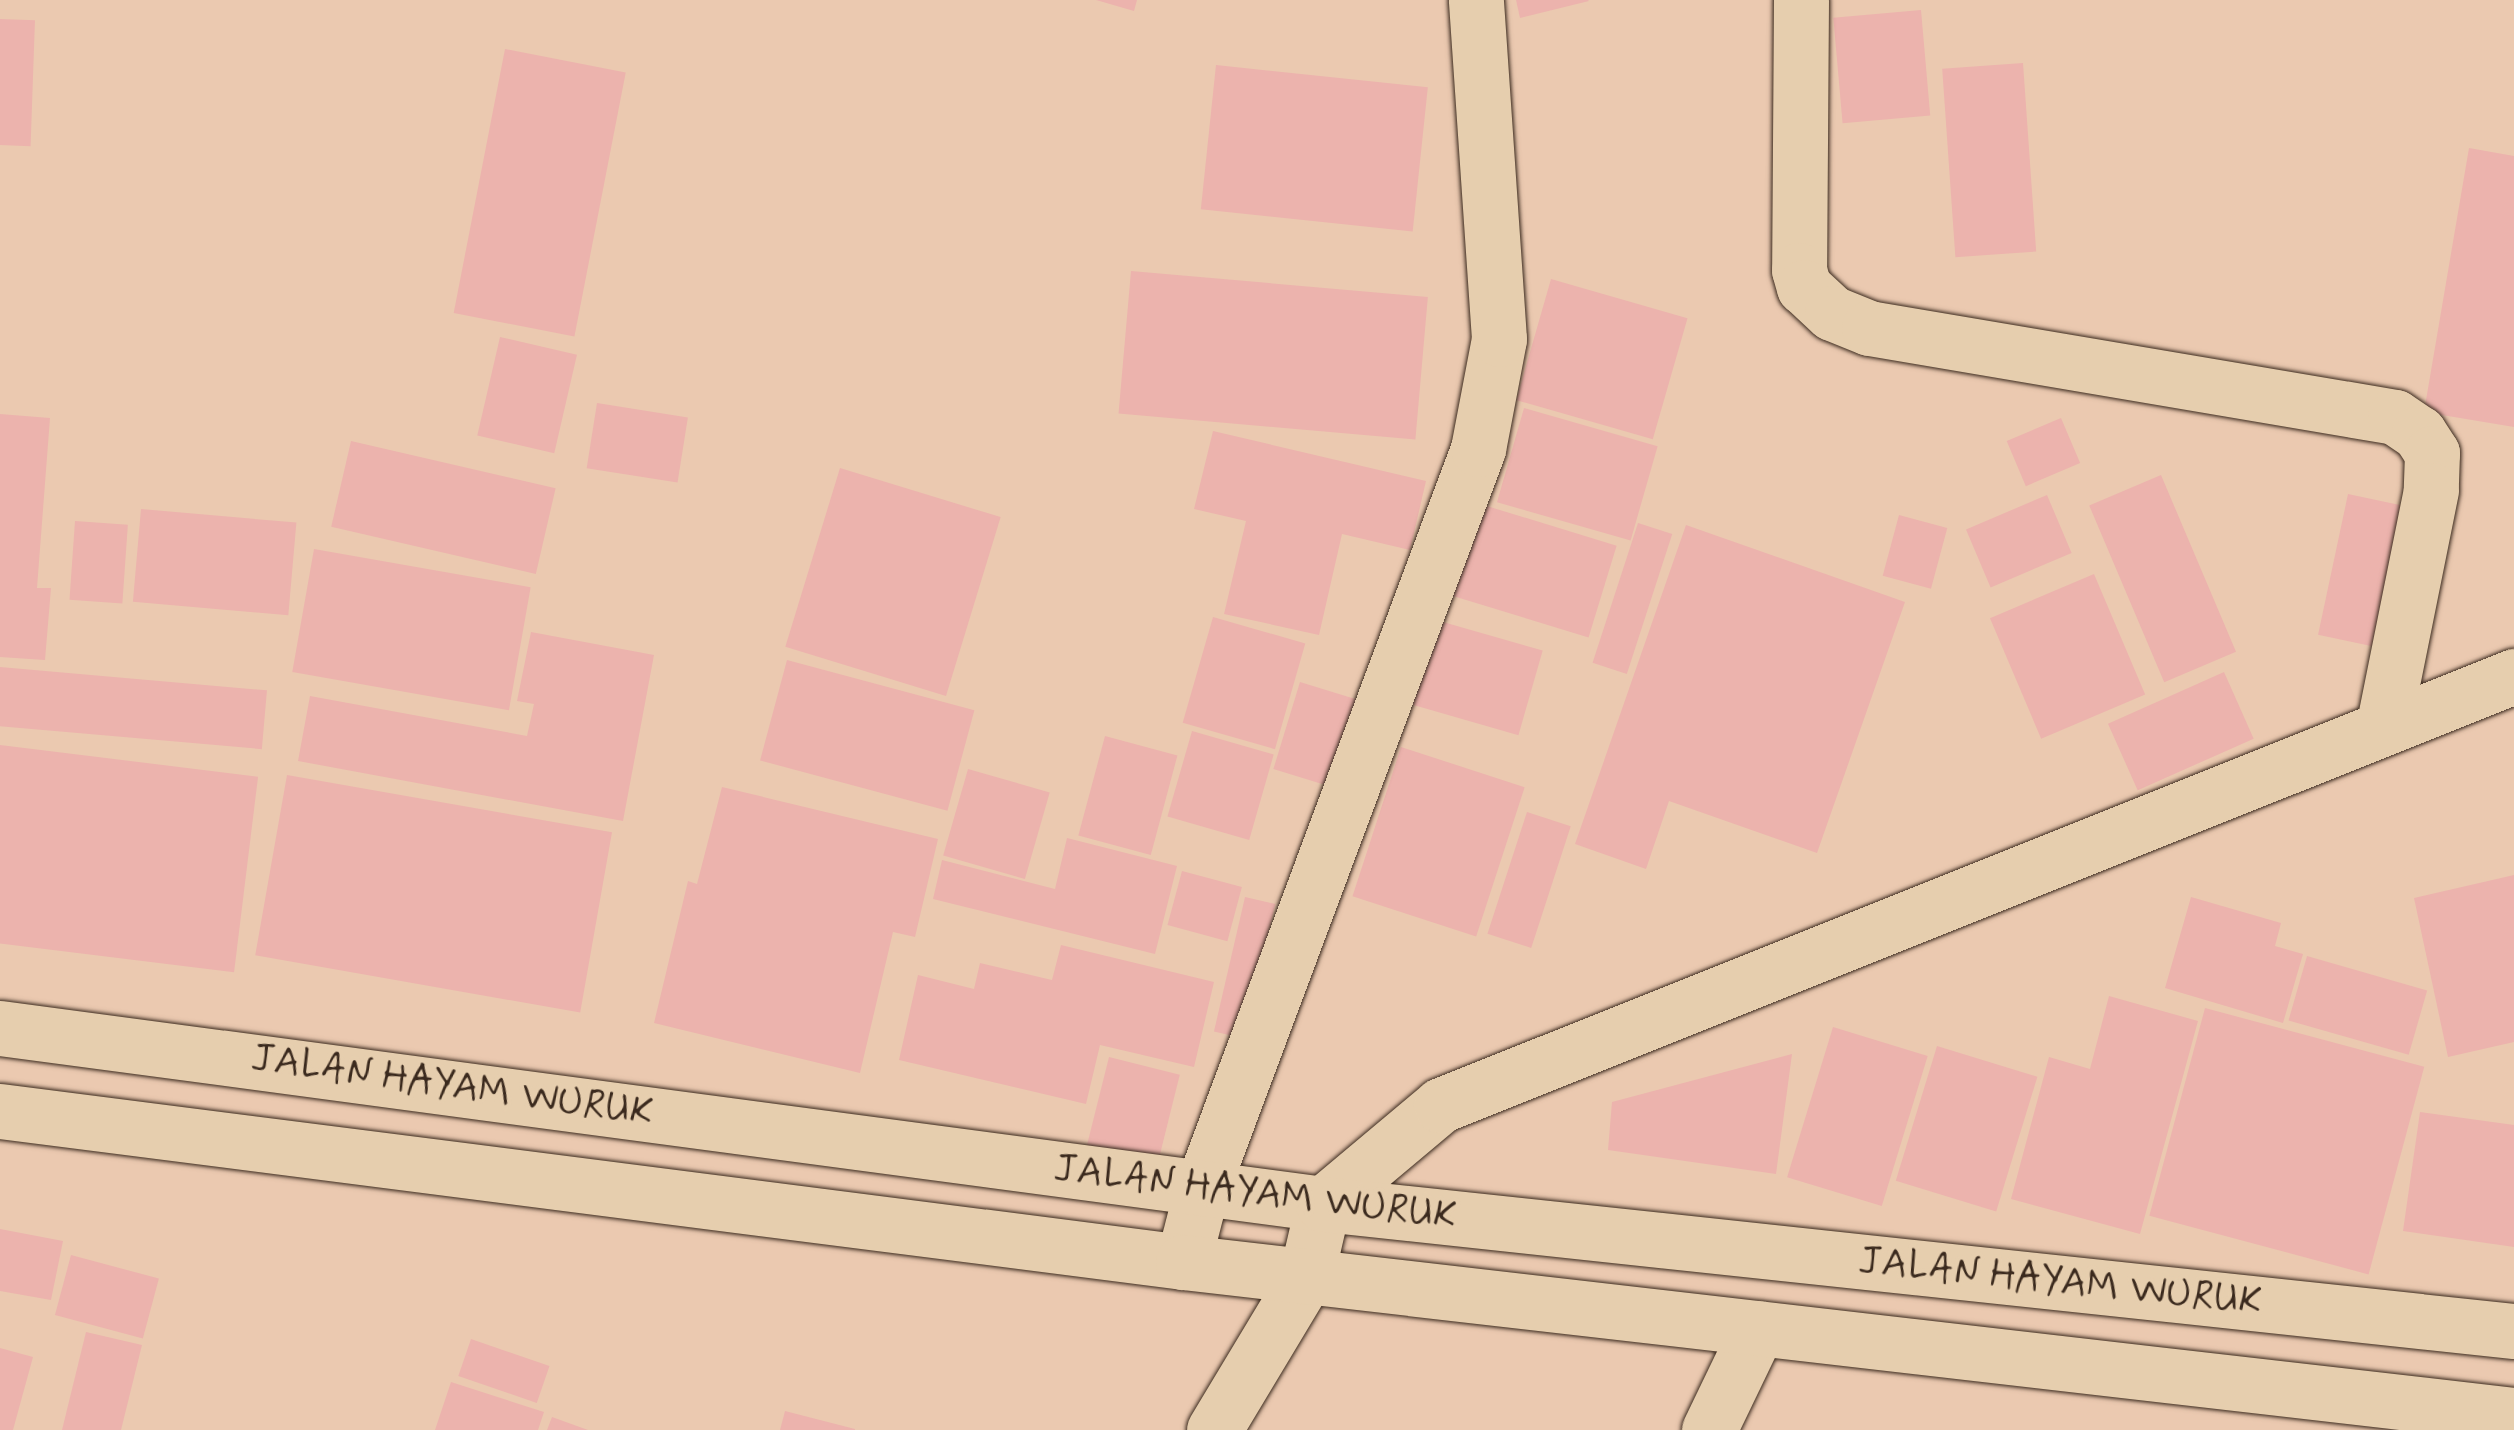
<!DOCTYPE html>
<style>
body{margin:0}
#map{position:relative;width:2514px;height:1430px;overflow:hidden;background:#ebc9b0;font-family:Mynerve,sans-serif}
div>[style]{position:absolute}
.building>*{inset:0;background:#ecb3ad;transform-origin:0 0}
.roads{filter:drop-shadow(0 0 2px #3b2a1e) drop-shadow(0 0 2px #3b2a1e)}
.minor>*{height:55px;margin:-27.5px;padding:0 27.5px;transform-origin:27.5px;border-radius:27.5px;background:#e6ceae}
.tertiary>*{height:55px;margin:-27.5px;padding:0 27.5px;transform-origin:27.5px;border-radius:27.5px;background:#e6ceae}
.secondary>*{height:55px;margin:-27.5px;padding:0 27.5px;transform-origin:27.5px;border-radius:27.5px;background:#e6ceae}
span{translate:-50% -50%;white-space:nowrap;text-align:center;line-height:1.15;-webkit-text-stroke:8px #e6ceae;paint-order:stroke}
.street-label{font-size:40px;color:#3b2a1e}
</style>
<div id="map">
<div class="building">
<i style="clip-path:polygon(1096px 0,1137px 0,1134px 11px)"></i>
<i style="clip-path:polygon(1516px 0,1588px 0,1589px 1px,1520px 18px)"></i>
<i style="left:1921px;top:10px;width:106px;height:88px;rotate:85deg"></i>
<i style="left:0;top:19px;width:35px;height:126px;rotate:2deg"></i>
<i style="left:505px;top:49px;width:123px;height:269px;rotate:11deg"></i>
<i style="left:2023px;top:63px;width:189px;height:81px;rotate:86deg"></i>
<i style="left:1216px;top:65px;width:213px;height:145px;rotate:6deg"></i>
<i style="clip-path:polygon(2469px 148px,2514px 156px,2514px 427px,2424px 412px)"></i>
<i style="left:1131px;top:271px;width:298px;height:143px;rotate:5deg"></i>
<i style="left:1551px;top:279px;width:142px;height:126px;rotate:16deg"></i>
<i style="left:500px;top:337px;width:79px;height:101px;rotate:13deg"></i>
<i style="left:597px;top:403px;width:92px;height:66px;rotate:9deg"></i>
<i style="left:1524px;top:408px;width:139px;height:98px;rotate:16deg"></i>
<i style="clip-path:polygon(0 414px,50px 418px,37px 588px,51px 588px,45px 660px,0 657px)"></i>
<i style="left:2061px;top:418px;width:49px;height:59px;rotate:67deg"></i>
<i style="clip-path:polygon(1213px 431px,1426px 481px,1410px 550px,1342px 534px,1319px 635px,1224px 614px,1246px 521px,1194px 509px)"></i>
<i style="left:351px;top:441px;width:210px;height:88px;rotate:13deg"></i>
<i style="left:840px;top:468px;width:168px;height:187px;rotate:17deg"></i>
<i style="left:2161px;top:475px;width:192px;height:78px;rotate:67deg"></i>
<i style="left:2348px;top:494px;width:71px;height:144px;rotate:12deg"></i>
<i style="left:2047px;top:495px;width:63px;height:88px;rotate:67deg"></i>
<i style="left:1477px;top:503px;width:146px;height:96px;rotate:17deg"></i>
<i style="left:141px;top:509px;width:156px;height:93px;rotate:5deg"></i>
<i style="left:1899px;top:515px;width:50px;height:63px;rotate:15deg"></i>
<i style="left:75px;top:521px;width:53px;height:79px;rotate:4deg"></i>
<i style="left:1638px;top:523px;width:36px;height:147px;rotate:18deg"></i>
<i style="clip-path:polygon(1686px 525px,1905px 602px,1817px 853px,1669px 801px,1646px 869px,1575px 844px)"></i>
<i style="left:314px;top:549px;width:220px;height:125px;rotate:10deg"></i>
<i style="left:2094px;top:574px;width:131px;height:113px;rotate:67deg"></i>
<i style="left:1213px;top:617px;width:96px;height:110px;rotate:16deg"></i>
<i style="left:1436px;top:620px;width:111px;height:88px;rotate:16deg"></i>
<i style="clip-path:polygon(531px 632px,654px 655px,623px 821px,298px 761px,310px 696px,527px 736px,534px 704px,517px 701px)"></i>
<i style="left:787px;top:660px;width:194px;height:104px;rotate:15deg"></i>
<i style="left:0;top:667px;width:268px;height:59px;rotate:5deg"></i>
<i style="left:2224px;top:672px;width:73px;height:127px;rotate:66deg"></i>
<i style="left:1300px;top:682px;width:68px;height:91px;rotate:17deg"></i>
<i style="left:1192px;top:731px;width:85px;height:89px;rotate:16deg"></i>
<i style="left:1105px;top:736px;width:75px;height:103px;rotate:15deg"></i>
<i style="left:0;top:745px;width:260px;height:197px;rotate:7deg"></i>
<i style="left:1401px;top:747px;width:130px;height:157px;rotate:18deg"></i>
<i style="left:968px;top:769px;width:85px;height:90px;rotate:16deg"></i>
<i style="left:287px;top:775px;width:330px;height:183px;rotate:10deg"></i>
<i style="clip-path:polygon(722px 787px,938px 839px,915px 937px,893px 932px,860px 1073px,654px 1023px,688px 881px,697px 884px)"></i>
<i style="left:1527px;top:812px;width:46px;height:128px;rotate:18deg"></i>
<i style="clip-path:polygon(1067px 838px,1177px 866px,1155px 954px,933px 899px,942px 860px,1055px 889px)"></i>
<i style="left:1182px;top:871px;width:62px;height:56px;rotate:15deg"></i>
<i style="clip-path:polygon(2514px 875px,2514px 1042px,2448px 1057px,2414px 898px)"></i>
<i style="left:1245px;top:897px;width:31px;height:138px;rotate:13deg"></i>
<i style="clip-path:polygon(2191px 897px,2281px 923px,2275px 946px,2303px 954px,2283px 1023px,2165px 988px)"></i>
<i style="clip-path:polygon(1061px 945px,1214px 982px,1194px 1067px,1100px 1045px,1086px 1104px,899px 1060px,918px 975px,974px 989px,980px 963px,1052px 980px)"></i>
<i style="left:2307px;top:956px;width:125px;height:67px;rotate:16deg"></i>
<i style="clip-path:polygon(2109px 996px,2198px 1021px,2140px 1234px,2011px 1199px,2049px 1057px,2090px 1069px)"></i>
<i style="left:2205px;top:1008px;width:227px;height:215px;rotate:15deg"></i>
<i style="left:1833px;top:1027px;width:99px;height:157px;rotate:17deg"></i>
<i style="left:1937px;top:1046px;width:105px;height:141px;rotate:17deg"></i>
<i style="clip-path:polygon(1792px 1054px,1776px 1174px,1608px 1150px,1612px 1102px)"></i>
<i style="left:1109px;top:1057px;width:73px;height:97px;rotate:14deg"></i>
<i style="clip-path:polygon(2420px 1112px,2514px 1125px,2514px 1247px,2403px 1231px)"></i>
<i style="clip-path:polygon(0 1229px,63px 1241px,51px 1300px,0 1291px)"></i>
<i style="left:71px;top:1255px;width:91px;height:62px;rotate:15deg"></i>
<i style="clip-path:polygon(86px 1332px,142px 1345px,121px 1430px,62px 1430px)"></i>
<i style="left:471px;top:1339px;width:83px;height:39px;rotate:19deg"></i>
<i style="clip-path:polygon(0 1348px,33px 1357px,13px 1430px,0 1430px)"></i>
<i style="clip-path:polygon(451px 1382px,544px 1412px,538px 1430px,435px 1430px)"></i>
<i style="clip-path:polygon(785px 1411px,855px 1429px,855px 1430px,780px 1430px)"></i>
<i style="clip-path:polygon(552px 1417px,588px 1430px,547px 1430px)"></i>
</div>
<div class="roads">
<div class="minor">
<i style="left:1801px;top:0;width:270px;rotate:90.4deg"></i>
<i style="left:1799px;top:270px;width:18px;rotate:74deg"></i>
<i style="left:1804px;top:287px;width:38px;rotate:43deg"></i>
<i style="left:1832px;top:313px;width:40px;rotate:22deg"></i>
<i style="left:1869px;top:328px;width:533px;rotate:9.6deg"></i>
<i style="left:2395px;top:417px;width:29px;rotate:34deg"></i>
<i style="left:2419px;top:433px;width:24px;rotate:57deg"></i>
<i style="left:2432px;top:453px;width:37px;rotate:92deg"></i>
<i style="left:2431px;top:490px;width:243px;rotate:101.4deg"></i>
<i style="left:1183px;top:1262px;width:76px;rotate:-75.6deg"></i>
<i style="left:1202px;top:1188px;width:789px;rotate:-69.52deg"></i>
<i style="left:1478px;top:449px;width:112px;rotate:-79.2deg"></i>
<i style="left:1499px;top:339px;width:340px;rotate:-93.9deg"></i>
<i style="left:1214px;top:1430px;width:179px;rotate:-59deg"></i>
<i style="left:1709px;top:1430px;width:113px;rotate:-64.3deg"></i>
</div>
<div class="tertiary">
<i style="left:1306px;top:1277px;width:75px;rotate:-76.9deg"></i>
<i style="left:1323px;top:1204px;width:154px;rotate:-40deg"></i>
<i style="left:1441px;top:1105px;width:1156px;rotate:-21.79deg"></i>
</div>
<div class="secondary">
<i style="left:0;top:1028px;width:1335px;rotate:7.58deg"></i>
<i style="left:1323px;top:1204px;width:1198px;rotate:6.09deg"></i>
<i style="left:0;top:1111px;width:1193px;rotate:7.27deg"></i>
<i style="left:1183px;top:1262px;width:1340px;rotate:6.56deg"></i>
</div>
</div>
<div class="street-label">
<span style="left:452px;top:1086px;rotate:8deg">JALAN HAYAM WURUK</span>
<span style="left:1255px;top:1193px;rotate:7deg">JALAN HAYAM WURUK</span>
<span style="left:2060px;top:1282px;rotate:6deg">JALAN HAYAM WURUK</span>
</div>
</div>
